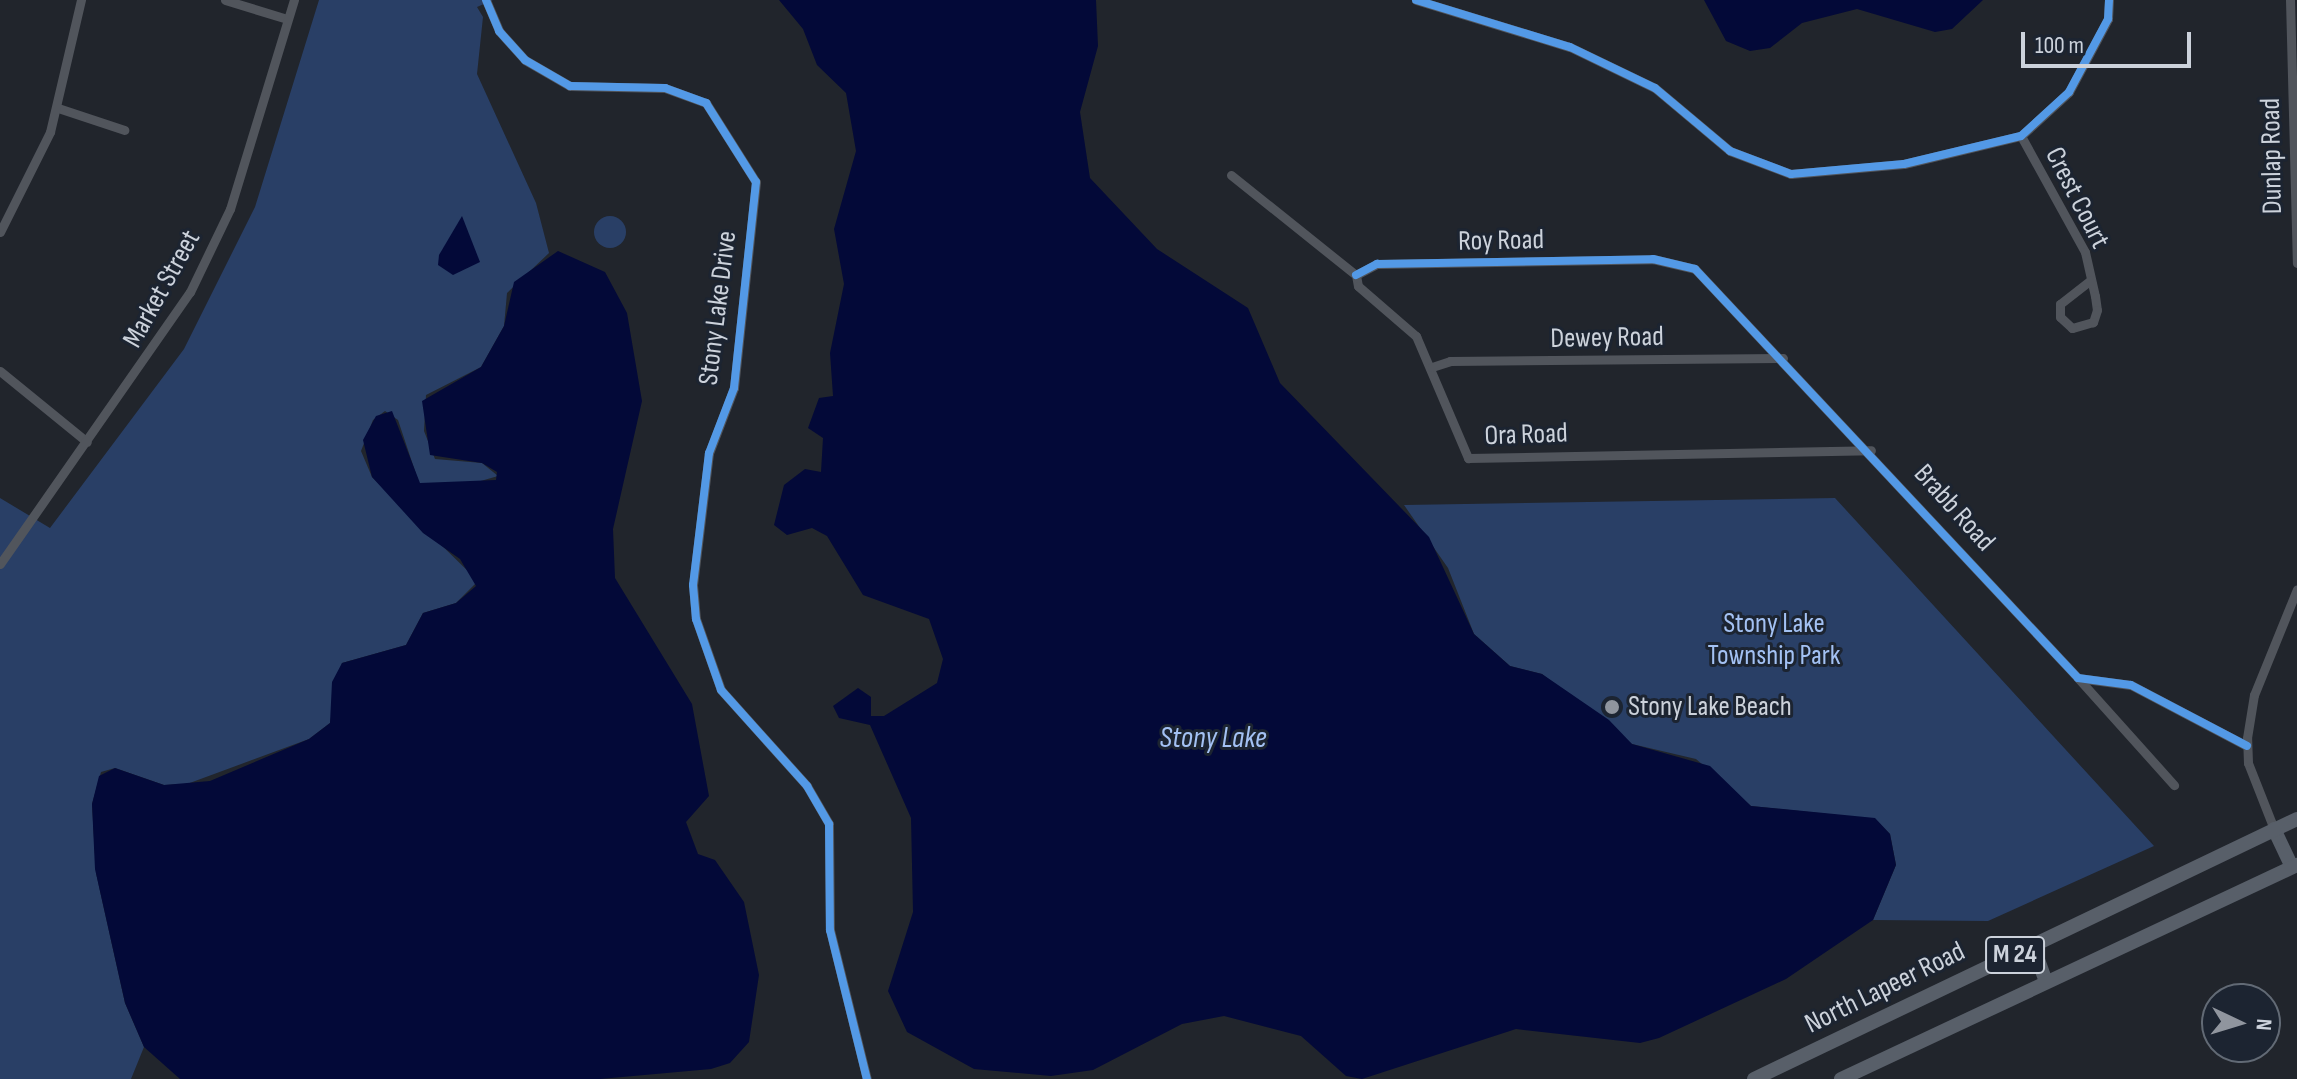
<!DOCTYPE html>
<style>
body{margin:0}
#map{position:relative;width:2297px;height:1079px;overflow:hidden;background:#21252c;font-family:"Sofia Sans Condensed",sans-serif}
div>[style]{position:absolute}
.green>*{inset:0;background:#293f66}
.round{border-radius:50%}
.water>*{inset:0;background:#030938}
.minor>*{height:9px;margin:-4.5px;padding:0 4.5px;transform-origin:4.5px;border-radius:4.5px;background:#51555c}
.primary>*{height:14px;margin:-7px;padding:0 7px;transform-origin:7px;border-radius:7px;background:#585f69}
.cycleway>*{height:8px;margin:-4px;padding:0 4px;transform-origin:4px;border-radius:4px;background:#5399e6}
.dots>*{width:22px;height:22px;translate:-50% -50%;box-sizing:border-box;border:4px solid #1c2431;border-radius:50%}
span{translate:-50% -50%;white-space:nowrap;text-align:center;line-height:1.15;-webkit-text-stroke:6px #1c2431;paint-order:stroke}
.shield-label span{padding:2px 6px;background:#1c2431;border:2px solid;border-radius:6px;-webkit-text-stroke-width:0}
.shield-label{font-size:26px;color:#ccd2db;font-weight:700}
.street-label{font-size:28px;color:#ccd2db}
.park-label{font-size:28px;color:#a3c1f3}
.poi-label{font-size:28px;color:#ccd2db}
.left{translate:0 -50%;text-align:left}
.water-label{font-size:30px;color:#a3c1f3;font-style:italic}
.north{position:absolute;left:2201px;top:983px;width:80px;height:80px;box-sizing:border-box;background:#1c2431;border:2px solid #626a75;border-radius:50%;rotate:94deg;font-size:22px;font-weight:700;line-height:32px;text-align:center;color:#ccd2db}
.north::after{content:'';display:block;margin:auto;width:28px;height:36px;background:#90959e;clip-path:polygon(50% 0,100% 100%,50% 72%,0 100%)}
.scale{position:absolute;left:2021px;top:32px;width:170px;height:36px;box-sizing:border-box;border:4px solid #ccd2db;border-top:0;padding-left:10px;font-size:24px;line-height:28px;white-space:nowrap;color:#ccd2db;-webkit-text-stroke:6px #1c2431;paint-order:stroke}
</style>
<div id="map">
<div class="green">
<i style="clip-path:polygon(319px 0,493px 0,477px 7px,483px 17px,477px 74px,536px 203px,549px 253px,507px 293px,504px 326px,481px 367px,426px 395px,424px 431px,435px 459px,482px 463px,498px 476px,467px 485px,419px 483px,398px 420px,385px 411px,373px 420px,361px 451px,372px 477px,478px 581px,456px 603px,423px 613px,406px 645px,342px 663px,330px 723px,309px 739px,187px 784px,164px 785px,115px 768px,101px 772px,92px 804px,96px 873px,125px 1003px,144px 1047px,131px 1079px,0 1079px,0 498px,50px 528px,184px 349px,255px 207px)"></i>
<i class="round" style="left:594px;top:216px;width:32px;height:32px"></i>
<i style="clip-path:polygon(1835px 498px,2154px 846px,1988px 921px,1873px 920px,1896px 865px,1890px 834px,1875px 819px,1751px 806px,1696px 759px,1632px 744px,1542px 674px,1510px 666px,1474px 634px,1448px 568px,1404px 505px)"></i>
</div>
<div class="water">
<i style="clip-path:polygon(779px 0,1096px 0,1098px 46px,1080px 112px,1090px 178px,1157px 249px,1248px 308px,1280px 383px,1429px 537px,1474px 634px,1510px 666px,1542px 674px,1609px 720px,1632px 744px,1710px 766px,1751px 806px,1875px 818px,1890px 834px,1896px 865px,1873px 920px,1786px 979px,1659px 1038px,1640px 1043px,1516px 1029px,1362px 1079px,1346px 1076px,1301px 1036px,1224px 1016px,1182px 1024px,1093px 1070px,1051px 1076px,974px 1069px,907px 1032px,888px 991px,913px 912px,911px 818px,870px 725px,839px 718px,833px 706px,858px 688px,871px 697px,871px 716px,884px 716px,937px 683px,943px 659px,929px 619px,863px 595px,827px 536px,812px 528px,787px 535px,774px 525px,784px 485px,805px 469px,821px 472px,823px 438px,808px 428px,819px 398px,833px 396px,830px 353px,844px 284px,834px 229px,856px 151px,846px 93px,817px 65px,803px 29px)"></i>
<i style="clip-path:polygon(1704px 0,1983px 0,1952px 29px,1935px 32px,1857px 9px,1802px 23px,1770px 48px,1750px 51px,1726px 41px)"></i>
<i style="clip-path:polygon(462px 216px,480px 262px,453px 275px,438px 265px,439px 255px)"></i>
<i style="clip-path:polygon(558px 251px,605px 272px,627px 313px,642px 401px,613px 529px,615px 578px,692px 704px,709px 796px,686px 822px,698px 854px,715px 860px,744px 902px,759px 975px,749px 1042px,730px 1063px,711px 1069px,600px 1079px,180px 1079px,144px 1047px,125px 1003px,95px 869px,92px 804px,99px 776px,115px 768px,164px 785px,210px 781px,309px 739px,330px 723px,332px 682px,342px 663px,406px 645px,423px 613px,456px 603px,476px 586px,460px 559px,423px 533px,372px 477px,363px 440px,376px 416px,392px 411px,420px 483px,496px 480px,497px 472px,482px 463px,430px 455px,422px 401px,481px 367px,504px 326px,514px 282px)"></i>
</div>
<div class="minor">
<i style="left:225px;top:0;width:65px;rotate:17deg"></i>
<i style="left:486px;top:0;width:34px;rotate:67deg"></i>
<i style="left:499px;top:31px;width:39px;rotate:48deg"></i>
<i style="left:525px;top:60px;width:52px;rotate:30deg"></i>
<i style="left:570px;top:86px;width:95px;rotate:1.2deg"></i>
<i style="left:665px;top:88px;width:44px;rotate:20.1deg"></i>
<i style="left:706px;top:103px;width:93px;rotate:57.7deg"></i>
<i style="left:756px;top:182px;width:207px;rotate:96.1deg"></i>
<i style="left:734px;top:388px;width:70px;rotate:111deg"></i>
<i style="left:709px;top:453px;width:133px;rotate:96.9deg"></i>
<i style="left:693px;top:585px;width:34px;rotate:85deg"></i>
<i style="left:696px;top:619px;width:75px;rotate:70.6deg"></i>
<i style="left:721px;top:690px;width:129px;rotate:48.1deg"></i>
<i style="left:807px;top:786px;width:44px;rotate:59.9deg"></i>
<i style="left:829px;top:824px;width:106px;rotate:89.5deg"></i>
<i style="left:830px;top:930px;width:154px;rotate:76.1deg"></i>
<i style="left:1416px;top:0;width:161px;rotate:17deg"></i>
<i style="left:1570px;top:47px;width:94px;rotate:25.8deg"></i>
<i style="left:1655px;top:88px;width:98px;rotate:40deg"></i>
<i style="left:1730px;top:151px;width:65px;rotate:20.7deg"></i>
<i style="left:1791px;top:174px;width:113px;rotate:-5.1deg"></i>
<i style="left:1904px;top:164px;width:120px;rotate:-13.5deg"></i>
<i style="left:2021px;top:136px;width:65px;rotate:-42.5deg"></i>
<i style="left:2069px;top:92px;width:83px;rotate:-61.9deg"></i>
<i style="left:2108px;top:19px;width:19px;rotate:-87deg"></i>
<i style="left:2290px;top:0;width:263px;rotate:88.5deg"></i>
<i style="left:58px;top:108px;width:70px;rotate:18.4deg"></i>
<i style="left:2021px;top:136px;width:132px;rotate:61.1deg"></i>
<i style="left:2085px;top:252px;width:45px;rotate:77.2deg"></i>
<i style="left:2095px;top:296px;width:14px;rotate:82deg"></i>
<i style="left:2097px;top:310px;width:13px;rotate:108deg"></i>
<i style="left:2093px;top:322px;width:22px;rotate:164deg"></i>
<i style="left:2072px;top:328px;width:16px;rotate:-137deg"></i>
<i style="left:2060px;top:317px;width:13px;rotate:-90deg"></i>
<i style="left:2060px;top:304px;width:39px;rotate:-38deg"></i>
<i style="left:1231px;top:175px;width:160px;rotate:38.7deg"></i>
<i style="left:0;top:232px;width:112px;rotate:-63.4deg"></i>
<i style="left:50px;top:132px;width:136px;rotate:-76.8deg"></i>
<i style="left:1356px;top:275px;width:24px;rotate:-28deg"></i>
<i style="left:1377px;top:264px;width:276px;rotate:-1deg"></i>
<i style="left:1653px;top:259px;width:43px;rotate:13.4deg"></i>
<i style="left:1695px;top:269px;width:560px;rotate:46.88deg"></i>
<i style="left:2078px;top:678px;width:53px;rotate:7.5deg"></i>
<i style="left:2131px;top:685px;width:131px;rotate:27.7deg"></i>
<i style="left:1356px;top:275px;width:11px;rotate:80deg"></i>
<i style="left:1358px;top:286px;width:77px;rotate:40.8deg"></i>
<i style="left:1416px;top:336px;width:133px;rotate:66.9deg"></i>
<i style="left:1468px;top:458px;width:403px;rotate:-1.1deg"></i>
<i style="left:1432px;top:367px;width:19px;rotate:-18deg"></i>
<i style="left:1450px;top:361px;width:333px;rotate:-0.5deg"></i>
<i style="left:0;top:371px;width:112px;rotate:39.2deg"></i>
<i style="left:0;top:564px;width:332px;rotate:-55.1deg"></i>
<i style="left:190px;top:292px;width:92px;rotate:-64.3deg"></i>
<i style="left:230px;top:209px;width:219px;rotate:-73deg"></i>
<i style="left:2078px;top:678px;width:144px;rotate:48.1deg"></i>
<i style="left:2274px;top:829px;width:71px;rotate:-111.5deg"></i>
<i style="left:2248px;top:763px;width:25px;rotate:-92deg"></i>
<i style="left:2247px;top:738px;width:44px;rotate:-80.8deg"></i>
<i style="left:2254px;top:695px;width:114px;rotate:-67.9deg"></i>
</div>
<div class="primary">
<i style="left:2274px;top:829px;width:42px;rotate:64.7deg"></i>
<i style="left:2033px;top:946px;width:35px;rotate:70deg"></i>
<i style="left:1754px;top:1079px;width:602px;rotate:-25.59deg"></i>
<i style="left:1841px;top:1079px;width:504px;rotate:-25.14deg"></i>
</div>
<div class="cycleway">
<i style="left:486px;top:0;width:34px;rotate:67deg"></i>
<i style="left:499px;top:31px;width:39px;rotate:48deg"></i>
<i style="left:525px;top:60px;width:52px;rotate:30deg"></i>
<i style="left:570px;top:86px;width:95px;rotate:1.2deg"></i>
<i style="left:665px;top:88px;width:44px;rotate:20.1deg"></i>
<i style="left:706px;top:103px;width:93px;rotate:57.7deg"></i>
<i style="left:756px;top:182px;width:207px;rotate:96.1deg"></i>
<i style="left:734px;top:388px;width:70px;rotate:111deg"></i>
<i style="left:709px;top:453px;width:133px;rotate:96.9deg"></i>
<i style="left:693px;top:585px;width:34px;rotate:85deg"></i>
<i style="left:696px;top:619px;width:75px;rotate:70.6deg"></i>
<i style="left:721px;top:690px;width:129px;rotate:48.1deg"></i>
<i style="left:807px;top:786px;width:44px;rotate:59.9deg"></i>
<i style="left:829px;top:824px;width:106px;rotate:89.5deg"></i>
<i style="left:830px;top:930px;width:154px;rotate:76.1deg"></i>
<i style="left:1416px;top:0;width:161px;rotate:17deg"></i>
<i style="left:1570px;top:47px;width:94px;rotate:25.8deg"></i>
<i style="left:1655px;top:88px;width:98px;rotate:40deg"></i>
<i style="left:1730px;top:151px;width:65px;rotate:20.7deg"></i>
<i style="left:1791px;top:174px;width:113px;rotate:-5.1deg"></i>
<i style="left:1904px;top:164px;width:120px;rotate:-13.5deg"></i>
<i style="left:2021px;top:136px;width:65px;rotate:-42.5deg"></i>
<i style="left:2069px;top:92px;width:83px;rotate:-61.9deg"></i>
<i style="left:2108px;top:19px;width:19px;rotate:-87deg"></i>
<i style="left:1356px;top:275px;width:24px;rotate:-28deg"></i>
<i style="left:1377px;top:264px;width:276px;rotate:-1deg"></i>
<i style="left:1653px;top:259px;width:43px;rotate:13.4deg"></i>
<i style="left:1695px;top:269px;width:560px;rotate:46.88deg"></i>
<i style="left:2078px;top:678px;width:53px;rotate:7.5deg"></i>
<i style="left:2131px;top:685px;width:131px;rotate:27.7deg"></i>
</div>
<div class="dots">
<i style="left:1612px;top:707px;background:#90959e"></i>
</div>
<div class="shield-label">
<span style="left:2015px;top:955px">M 24</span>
</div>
<div class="street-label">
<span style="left:2272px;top:156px;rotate:-91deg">Dunlap Road</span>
<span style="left:2077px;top:198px;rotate:63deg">Crest Court</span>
<span style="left:1501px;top:241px;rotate:-1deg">Roy Road</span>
<span style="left:162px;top:289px;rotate:-61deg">Market Street</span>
<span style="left:718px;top:308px;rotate:-83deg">Stony Lake Drive</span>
<span style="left:1607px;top:338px;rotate:-1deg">Dewey Road</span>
<span style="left:1526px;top:435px;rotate:-2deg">Ora Road</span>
<span style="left:1954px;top:508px;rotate:48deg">Brabb Road</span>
<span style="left:1885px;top:988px;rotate:-26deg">North Lapeer Road</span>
</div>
<div class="park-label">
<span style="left:1774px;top:640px">Stony Lake<br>Township Park</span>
</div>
<div class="poi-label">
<span class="left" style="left:1628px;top:707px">Stony Lake Beach</span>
</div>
<div class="water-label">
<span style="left:1213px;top:738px">Stony Lake</span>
</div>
<div class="north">N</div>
<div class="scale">100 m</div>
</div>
